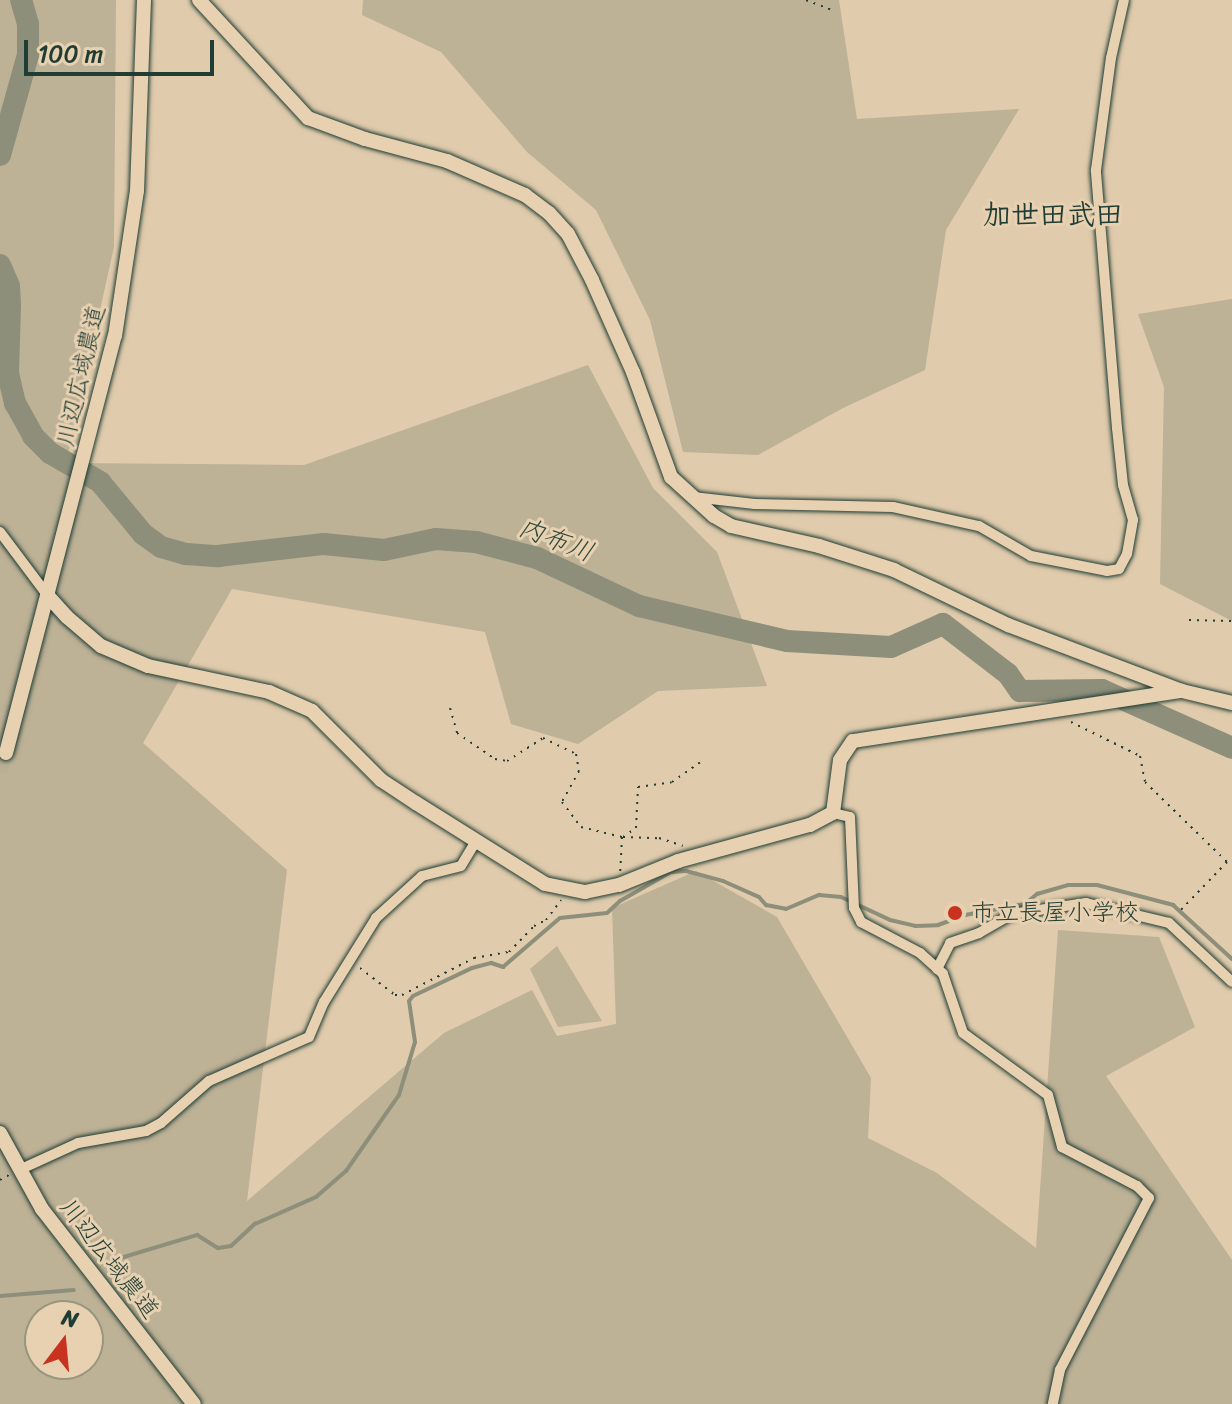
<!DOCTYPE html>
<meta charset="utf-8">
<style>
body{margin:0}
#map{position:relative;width:1232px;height:1404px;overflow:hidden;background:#e0cbac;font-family:Sriracha,"Klee One",sans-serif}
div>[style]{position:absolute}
.green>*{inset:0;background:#bdb196}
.stream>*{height:4px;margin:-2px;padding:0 2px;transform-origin:2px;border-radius:2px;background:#8e8f7a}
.river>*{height:22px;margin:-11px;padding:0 11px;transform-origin:11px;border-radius:11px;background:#8e8f7a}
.secondary-tunnel>*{height:14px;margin-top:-7px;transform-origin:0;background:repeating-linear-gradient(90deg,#b9af94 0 14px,transparent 0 21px)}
.path>*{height:2px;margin-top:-1px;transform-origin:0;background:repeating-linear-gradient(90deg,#1f3d34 0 2px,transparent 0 8px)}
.roads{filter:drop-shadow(0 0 2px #1f3d34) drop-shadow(0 0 2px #1f3d34)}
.street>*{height:10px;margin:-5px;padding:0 5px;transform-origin:5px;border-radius:5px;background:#e8d1b1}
.secondary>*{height:14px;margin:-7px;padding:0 7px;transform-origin:7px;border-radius:7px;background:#e8d1b1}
.dots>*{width:22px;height:22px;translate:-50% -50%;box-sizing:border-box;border:4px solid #e8d1b1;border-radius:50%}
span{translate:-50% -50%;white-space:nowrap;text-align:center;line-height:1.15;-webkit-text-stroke:6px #e8d1b1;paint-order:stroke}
.street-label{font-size:24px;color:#1f3d34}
.poi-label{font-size:24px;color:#1f3d34}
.left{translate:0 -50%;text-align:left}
.water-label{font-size:26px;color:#30493e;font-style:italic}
.quarter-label{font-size:28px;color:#1f3d34;font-weight:700}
.north{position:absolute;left:24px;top:1300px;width:80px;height:80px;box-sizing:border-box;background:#e8d1b1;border:2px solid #98967f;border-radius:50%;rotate:16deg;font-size:22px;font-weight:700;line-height:32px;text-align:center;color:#1f3d34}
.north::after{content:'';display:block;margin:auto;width:28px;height:36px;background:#c8321e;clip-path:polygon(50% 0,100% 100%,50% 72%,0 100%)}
.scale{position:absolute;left:24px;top:40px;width:190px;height:36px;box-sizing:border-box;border:4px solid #1f3d34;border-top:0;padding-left:10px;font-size:24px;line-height:28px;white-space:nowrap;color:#1f3d34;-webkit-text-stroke:6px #e8d1b1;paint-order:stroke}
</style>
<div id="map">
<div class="green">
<i style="clip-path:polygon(evenodd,0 0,116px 0,114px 247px,66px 463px,304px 465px,588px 365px,653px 488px,717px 552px,767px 686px,658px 691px,578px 744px,511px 724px,485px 632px,232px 589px,143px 743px,287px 870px,247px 1201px,444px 1033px,532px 990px,557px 1036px,616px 1024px,612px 908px,696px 871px,777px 917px,871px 1078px,868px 1138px,937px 1173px,1036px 1248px,1058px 930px,1159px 937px,1195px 1027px,1106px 1076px,1232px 1260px,1232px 1404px,0 1404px,0 0,40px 1316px,88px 1316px,88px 1364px,40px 1364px,40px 1316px)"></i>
<i style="clip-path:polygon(363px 0,839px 0,857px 119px,1019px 109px,946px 230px,925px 370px,843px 408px,758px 455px,683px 452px,650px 320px,596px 210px,527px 152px,441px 52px,362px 15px)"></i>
<i style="clip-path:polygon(1232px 299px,1232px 621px,1160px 584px,1164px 387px,1138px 314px)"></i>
<i style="clip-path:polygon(557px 946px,602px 1021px,558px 1027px,530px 969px)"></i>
</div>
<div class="stream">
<i style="left:117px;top:1259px;width:84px;rotate:-16.7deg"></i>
<i style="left:197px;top:1235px;width:25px;rotate:32deg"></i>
<i style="left:218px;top:1248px;width:13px;rotate:-9deg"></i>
<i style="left:231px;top:1246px;width:33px;rotate:-43deg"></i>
<i style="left:255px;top:1224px;width:67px;rotate:-23.9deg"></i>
<i style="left:316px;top:1197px;width:40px;rotate:-41deg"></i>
<i style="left:346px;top:1171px;width:93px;rotate:-55.1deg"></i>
<i style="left:399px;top:1095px;width:55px;rotate:-73.2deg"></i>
<i style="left:415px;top:1042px;width:41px;rotate:-98.3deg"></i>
<i style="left:409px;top:1001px;width:6px;rotate:-51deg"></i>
<i style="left:413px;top:996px;width:65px;rotate:-25.4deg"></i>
<i style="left:472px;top:968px;width:20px;rotate:-15deg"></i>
<i style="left:491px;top:963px;width:13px;rotate:18deg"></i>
<i style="left:503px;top:967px;width:75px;rotate:-40.7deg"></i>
<i style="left:560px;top:918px;width:47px;rotate:-6.1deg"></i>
<i style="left:607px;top:913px;width:18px;rotate:-43deg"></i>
<i style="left:620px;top:901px;width:59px;rotate:-29.6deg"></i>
<i style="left:671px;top:872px;width:15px;rotate:-4deg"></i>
<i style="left:686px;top:871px;width:38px;rotate:15deg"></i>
<i style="left:723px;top:881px;width:39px;rotate:24deg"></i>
<i style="left:759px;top:897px;width:11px;rotate:49deg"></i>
<i style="left:766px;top:905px;width:20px;rotate:11deg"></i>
<i style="left:786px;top:909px;width:36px;rotate:-23deg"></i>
<i style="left:819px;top:895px;width:22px;rotate:5deg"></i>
<i style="left:841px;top:897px;width:54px;rotate:25.1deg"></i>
<i style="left:890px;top:920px;width:26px;rotate:13deg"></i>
<i style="left:915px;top:926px;width:23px;rotate:-2deg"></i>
<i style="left:938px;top:925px;width:29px;rotate:-20deg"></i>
<i style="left:965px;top:915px;width:61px;rotate:-10.4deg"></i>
<i style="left:1025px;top:904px;width:16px;rotate:-40deg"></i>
<i style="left:1037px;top:894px;width:32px;rotate:-16deg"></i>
<i style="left:1068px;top:885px;width:29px"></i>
<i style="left:1097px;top:885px;width:79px;rotate:14.7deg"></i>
<i style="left:1173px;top:905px;width:80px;rotate:42.5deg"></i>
<i style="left:0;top:1296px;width:74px;rotate:-4.6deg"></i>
</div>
<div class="river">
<i style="left:0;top:155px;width:104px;rotate:-74.4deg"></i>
<i style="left:28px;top:55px;width:31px;rotate:-90deg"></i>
<i style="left:28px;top:24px;width:25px;rotate:-106deg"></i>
<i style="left:0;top:265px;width:23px;rotate:67deg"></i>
<i style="left:9px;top:286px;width:20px;rotate:87deg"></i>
<i style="left:10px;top:306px;width:67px;rotate:91.7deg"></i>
<i style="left:8px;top:373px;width:31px;rotate:77deg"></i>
<i style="left:15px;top:403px;width:38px;rotate:61deg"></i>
<i style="left:33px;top:436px;width:24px;rotate:45deg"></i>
<i style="left:50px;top:453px;width:58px;rotate:30.1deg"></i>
<i style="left:100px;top:482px;width:67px;rotate:50.4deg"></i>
<i style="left:143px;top:534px;width:22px;rotate:36deg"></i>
<i style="left:161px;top:547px;width:26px;rotate:16deg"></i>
<i style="left:186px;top:554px;width:32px;rotate:4deg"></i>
<i style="left:218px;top:556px;width:107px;rotate:-6.5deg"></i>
<i style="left:324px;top:544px;width:60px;rotate:5.7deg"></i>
<i style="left:384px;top:550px;width:53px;rotate:-11.9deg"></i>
<i style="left:436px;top:539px;width:40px;rotate:4.3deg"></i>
<i style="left:476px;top:542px;width:63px;rotate:14.7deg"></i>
<i style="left:537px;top:558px;width:113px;rotate:25.2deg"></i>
<i style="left:639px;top:606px;width:152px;rotate:13.3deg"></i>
<i style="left:787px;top:641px;width:104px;rotate:3.3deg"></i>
<i style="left:891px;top:647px;width:57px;rotate:-23.9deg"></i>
<i style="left:943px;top:624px;width:82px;rotate:37.6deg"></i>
<i style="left:1008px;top:674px;width:21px;rotate:55deg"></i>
<i style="left:1020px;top:691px;width:82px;rotate:-0.7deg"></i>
<i style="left:1102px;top:690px;width:142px;rotate:24deg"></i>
</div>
<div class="secondary-tunnel">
<i style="left:0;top:773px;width:21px;rotate:-73deg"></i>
</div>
<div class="path">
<i style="left:806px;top:0;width:26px;rotate:21deg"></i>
<i style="left:1189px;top:620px;width:43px;rotate:1.3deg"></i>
<i style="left:450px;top:708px;width:26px;rotate:74deg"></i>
<i style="left:457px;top:733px;width:46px;rotate:34.4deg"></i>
<i style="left:495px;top:759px;width:12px;rotate:9deg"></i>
<i style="left:507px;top:761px;width:43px;rotate:-32.6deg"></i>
<i style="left:543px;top:738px;width:37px;rotate:26deg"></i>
<i style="left:576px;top:754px;width:17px;rotate:80deg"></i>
<i style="left:579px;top:771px;width:35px;rotate:119deg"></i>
<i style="left:562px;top:802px;width:31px;rotate:53deg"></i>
<i style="left:581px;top:827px;width:42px;rotate:13.7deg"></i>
<i style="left:622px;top:837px;width:34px;rotate:93deg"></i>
<i style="left:1071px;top:722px;width:77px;rotate:26.2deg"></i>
<i style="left:1140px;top:756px;width:26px;rotate:79deg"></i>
<i style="left:1145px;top:782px;width:115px;rotate:44.3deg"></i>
<i style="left:1227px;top:862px;width:71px;rotate:133.9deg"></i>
<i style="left:623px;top:837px;width:16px;rotate:-35deg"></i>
<i style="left:636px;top:828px;width:41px;rotate:-87.2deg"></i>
<i style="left:638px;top:787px;width:34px;rotate:-8deg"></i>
<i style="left:672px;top:782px;width:37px;rotate:-35deg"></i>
<i style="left:623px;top:837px;width:36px;rotate:2deg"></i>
<i style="left:659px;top:838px;width:25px;rotate:18deg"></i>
<i style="left:360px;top:968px;width:44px;rotate:37.6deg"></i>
<i style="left:395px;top:995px;width:7px"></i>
<i style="left:402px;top:995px;width:81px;rotate:-27.2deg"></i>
<i style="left:474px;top:958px;width:36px;rotate:-10deg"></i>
<i style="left:509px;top:952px;width:36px;rotate:-46deg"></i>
<i style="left:534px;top:926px;width:13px;rotate:-27deg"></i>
<i style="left:546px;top:920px;width:25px;rotate:-53deg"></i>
<i style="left:0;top:1180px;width:10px;rotate:-29deg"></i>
</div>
<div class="roads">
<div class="street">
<i style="left:693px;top:497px;width:62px;rotate:6.4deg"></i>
<i style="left:755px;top:504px;width:138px;rotate:1.2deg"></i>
<i style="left:893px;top:507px;width:88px;rotate:12.5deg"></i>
<i style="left:979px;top:526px;width:60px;rotate:30deg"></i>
<i style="left:1031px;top:556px;width:77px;rotate:11.2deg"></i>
<i style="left:1107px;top:571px;width:12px;rotate:-9deg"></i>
<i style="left:1119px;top:569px;width:17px;rotate:-62deg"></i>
<i style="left:1127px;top:554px;width:35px;rotate:-80deg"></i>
<i style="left:1133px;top:520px;width:36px;rotate:-106deg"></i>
<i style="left:1123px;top:485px;width:57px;rotate:-96deg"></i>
<i style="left:1117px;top:428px;width:259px;rotate:-94.7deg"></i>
<i style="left:1096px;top:170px;width:113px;rotate:-82.4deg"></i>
<i style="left:1111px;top:58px;width:59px;rotate:-77.4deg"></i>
<i style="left:0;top:532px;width:80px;rotate:53.1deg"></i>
<i style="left:833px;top:813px;width:17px;rotate:13deg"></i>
<i style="left:850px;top:817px;width:91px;rotate:87.5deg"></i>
<i style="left:854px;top:908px;width:16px;rotate:63deg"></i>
<i style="left:861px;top:922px;width:67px;rotate:27.7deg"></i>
<i style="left:920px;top:953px;width:31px;rotate:42deg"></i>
<i style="left:943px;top:974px;width:62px;rotate:71.3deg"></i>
<i style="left:963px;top:1033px;width:105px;rotate:36.1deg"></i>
<i style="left:1048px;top:1095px;width:54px;rotate:74.9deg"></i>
<i style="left:1062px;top:1147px;width:85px;rotate:27.5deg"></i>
<i style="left:1137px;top:1186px;width:17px;rotate:45deg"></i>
<i style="left:1149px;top:1198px;width:194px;rotate:117.4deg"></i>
<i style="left:1060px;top:1370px;width:35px;rotate:102deg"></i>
<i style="left:937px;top:969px;width:29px;rotate:-63deg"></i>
<i style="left:950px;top:943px;width:31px;rotate:-19deg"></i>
<i style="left:979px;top:933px;width:38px;rotate:-30deg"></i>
<i style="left:1012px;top:914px;width:75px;rotate:-8.5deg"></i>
<i style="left:1086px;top:903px;width:85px;rotate:13.5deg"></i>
<i style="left:1169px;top:923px;width:86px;rotate:43.1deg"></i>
<i style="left:19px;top:1170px;width:65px;rotate:-24.6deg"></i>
<i style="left:78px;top:1143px;width:69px;rotate:-10deg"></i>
<i style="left:146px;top:1131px;width:17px;rotate:-28deg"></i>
<i style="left:161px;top:1123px;width:64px;rotate:-41.2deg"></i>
<i style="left:209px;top:1081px;width:109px;rotate:-23.7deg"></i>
<i style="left:309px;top:1037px;width:38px;rotate:-67deg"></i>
<i style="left:324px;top:1002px;width:99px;rotate:-58.2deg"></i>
<i style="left:376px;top:918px;width:62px;rotate:-42.4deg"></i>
<i style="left:422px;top:876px;width:40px;rotate:-14.4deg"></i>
<i style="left:461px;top:866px;width:29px;rotate:-59deg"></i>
</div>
<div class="secondary">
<i style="left:199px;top:0;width:161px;rotate:47.3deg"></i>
<i style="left:308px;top:118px;width:61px;rotate:20.2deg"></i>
<i style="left:365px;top:139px;width:85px;rotate:15deg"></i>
<i style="left:447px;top:161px;width:85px;rotate:23.6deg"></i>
<i style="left:525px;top:195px;width:30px;rotate:37deg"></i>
<i style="left:549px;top:213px;width:28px;rotate:48deg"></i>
<i style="left:568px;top:234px;width:52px;rotate:62.4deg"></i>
<i style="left:592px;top:280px;width:101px;rotate:66deg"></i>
<i style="left:633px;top:372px;width:112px;rotate:70.1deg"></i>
<i style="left:671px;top:477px;width:58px;rotate:42.2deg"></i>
<i style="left:714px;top:516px;width:20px;rotate:30deg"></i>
<i style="left:731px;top:526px;width:90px;rotate:12.8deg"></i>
<i style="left:819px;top:546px;width:79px;rotate:17.7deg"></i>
<i style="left:894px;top:570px;width:127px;rotate:25.8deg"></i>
<i style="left:1008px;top:625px;width:186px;rotate:20.8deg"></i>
<i style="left:1182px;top:691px;width:51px;rotate:13.5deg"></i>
<i style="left:48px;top:596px;width:28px;rotate:48deg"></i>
<i style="left:67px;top:617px;width:45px;rotate:40.5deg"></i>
<i style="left:101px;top:646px;width:51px;rotate:23.1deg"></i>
<i style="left:148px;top:666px;width:124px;rotate:12.1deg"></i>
<i style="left:269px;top:692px;width:47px;rotate:23.8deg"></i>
<i style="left:312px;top:711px;width:98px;rotate:45deg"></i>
<i style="left:381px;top:780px;width:42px;rotate:33.3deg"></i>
<i style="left:416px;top:803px;width:152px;rotate:32.1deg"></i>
<i style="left:545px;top:884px;width:41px;rotate:11.3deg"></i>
<i style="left:585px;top:892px;width:35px;rotate:-12deg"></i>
<i style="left:619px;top:885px;width:64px;rotate:-22.1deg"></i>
<i style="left:678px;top:861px;width:137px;rotate:-15.3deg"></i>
<i style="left:810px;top:825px;width:26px;rotate:-28deg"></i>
<i style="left:833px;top:813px;width:53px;rotate:-82.5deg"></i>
<i style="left:840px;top:760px;width:23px;rotate:-56deg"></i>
<i style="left:853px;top:741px;width:332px;rotate:-8.7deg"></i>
<i style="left:6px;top:753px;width:431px;rotate:-75.4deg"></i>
<i style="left:115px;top:336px;width:147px;rotate:-81.4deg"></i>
<i style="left:137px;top:191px;width:191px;rotate:-87.9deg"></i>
<i style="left:0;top:1133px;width:87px;rotate:61.1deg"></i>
<i style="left:42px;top:1209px;width:247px;rotate:52.1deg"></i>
</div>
</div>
<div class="dots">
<i style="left:955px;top:913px;background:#c8321e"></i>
</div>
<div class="street-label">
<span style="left:81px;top:376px;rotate:-77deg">川辺広域農道</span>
<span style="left:109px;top:1259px;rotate:52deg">川辺広域農道</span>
</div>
<div class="poi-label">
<span class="left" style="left:971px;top:913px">市立長屋小学校</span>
</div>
<div class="water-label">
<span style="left:556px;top:540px;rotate:21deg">内布川</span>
</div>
<div class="quarter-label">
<span style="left:1053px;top:215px">加世田武田</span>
</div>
<div class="north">N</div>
<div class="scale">100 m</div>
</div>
